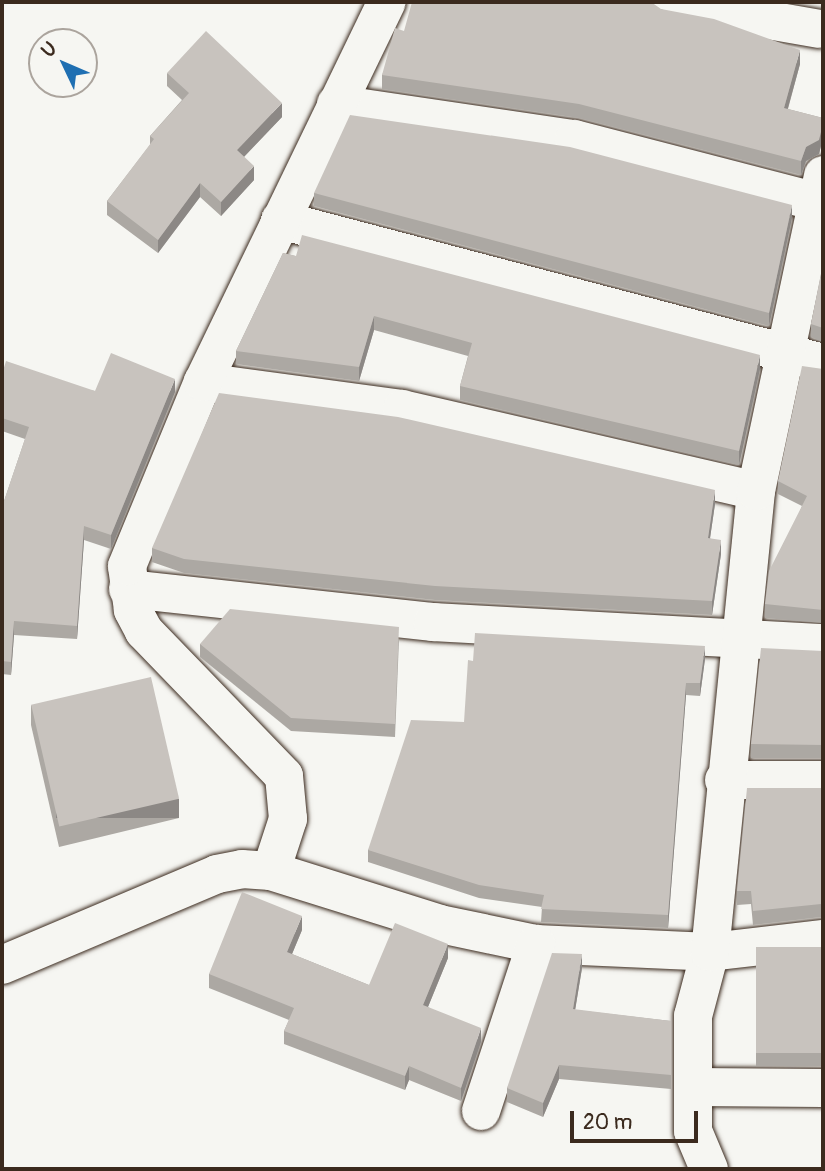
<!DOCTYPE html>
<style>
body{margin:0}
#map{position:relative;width:825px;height:1171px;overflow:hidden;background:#f6f6f2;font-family:Pangolin,sans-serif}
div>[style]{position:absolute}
.roads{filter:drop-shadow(0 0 2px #3b2a1e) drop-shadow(0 0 2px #3b2a1e)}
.street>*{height:38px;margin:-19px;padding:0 19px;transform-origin:19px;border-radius:19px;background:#f6f6f2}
.wall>*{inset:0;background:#aca8a3;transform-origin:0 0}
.shaded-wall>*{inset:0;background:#8c8885;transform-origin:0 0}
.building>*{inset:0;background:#c8c3be;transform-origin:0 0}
span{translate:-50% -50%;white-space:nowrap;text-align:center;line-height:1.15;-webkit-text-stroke:6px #f6f6f2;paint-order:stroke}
.frame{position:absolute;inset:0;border:4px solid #3b2a1e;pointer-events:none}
.north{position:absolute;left:28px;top:28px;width:70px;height:70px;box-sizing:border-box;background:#f6f6f2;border:2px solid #aba49d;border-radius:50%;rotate:314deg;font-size:19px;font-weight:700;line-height:28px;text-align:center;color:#3b2a1e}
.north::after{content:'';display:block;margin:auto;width:24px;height:32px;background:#1f6fb2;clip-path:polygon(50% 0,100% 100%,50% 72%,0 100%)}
.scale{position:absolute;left:570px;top:1111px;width:128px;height:32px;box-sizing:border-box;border:4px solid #3b2a1e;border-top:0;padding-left:9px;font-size:21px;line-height:24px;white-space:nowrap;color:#3b2a1e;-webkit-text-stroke:5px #f6f6f2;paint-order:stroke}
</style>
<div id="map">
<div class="roads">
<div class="street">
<i style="left:665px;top:2px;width:157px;rotate:9.9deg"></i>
<i style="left:336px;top:104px;width:241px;rotate:8.4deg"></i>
<i style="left:574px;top:139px;width:251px;rotate:14.5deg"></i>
<i style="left:280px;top:220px;width:562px;rotate:14.75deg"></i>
<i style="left:203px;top:382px;width:201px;rotate:7.7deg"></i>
<i style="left:402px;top:409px;width:363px;rotate:13deg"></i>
<i style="left:128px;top:589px;width:307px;rotate:6.2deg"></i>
<i style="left:433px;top:622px;width:391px;rotate:3.1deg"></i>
<i style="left:724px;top:780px;width:99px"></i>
<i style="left:271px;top:871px;width:55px;rotate:-71.9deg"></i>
<i style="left:288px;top:819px;width:43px;rotate:-95.3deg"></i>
<i style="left:284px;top:776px;width:202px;rotate:-134deg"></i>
<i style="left:144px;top:631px;width:24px;rotate:-118deg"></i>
<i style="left:133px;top:610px;width:44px;rotate:-97.8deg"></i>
<i style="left:127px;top:566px;width:199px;rotate:-67.6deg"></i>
<i style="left:203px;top:382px;width:422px;rotate:-64.2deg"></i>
<i style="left:2px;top:965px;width:233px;rotate:-22.9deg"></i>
<i style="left:217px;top:874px;width:25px;rotate:-11deg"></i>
<i style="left:242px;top:869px;width:29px;rotate:4deg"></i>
<i style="left:271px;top:871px;width:177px;rotate:17.4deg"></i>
<i style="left:440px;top:924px;width:98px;rotate:11.8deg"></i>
<i style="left:536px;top:944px;width:174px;rotate:2.6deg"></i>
<i style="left:710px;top:952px;width:114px;rotate:-6.6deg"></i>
<i style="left:693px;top:1087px;width:130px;rotate:0.4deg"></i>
<i style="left:481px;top:1111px;width:176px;rotate:-71.8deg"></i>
<i style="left:709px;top:1169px;width:41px;rotate:-112.8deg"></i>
<i style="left:693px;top:1131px;width:115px;rotate:-90deg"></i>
<i style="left:693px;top:1016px;width:66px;rotate:-75.1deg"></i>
<i style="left:710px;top:952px;width:463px;rotate:-84.3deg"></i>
<i style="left:756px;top:491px;width:323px;rotate:-78deg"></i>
</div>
</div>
<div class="wall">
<i style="clip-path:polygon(661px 9px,800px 64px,788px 109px,823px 118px,823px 138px,819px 154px,806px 161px,801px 175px,579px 118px,382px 89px,382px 75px,404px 31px)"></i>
<i style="clip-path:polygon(167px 73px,282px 117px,244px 157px,254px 180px,221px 216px,200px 197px,158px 253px,107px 215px,107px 201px,150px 145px,150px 136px,182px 100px,167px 86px)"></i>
<i style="clip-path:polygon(314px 193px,792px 218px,769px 326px,314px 206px)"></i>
<i style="clip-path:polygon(283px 253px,760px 369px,739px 465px,460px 400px,460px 386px,468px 356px,374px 330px,359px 381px,236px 364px,236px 351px)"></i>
<i style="clip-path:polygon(823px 264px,823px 342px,811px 337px,811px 324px)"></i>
<i style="clip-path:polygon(823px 369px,823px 623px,765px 618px,765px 604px,802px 506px,778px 494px,778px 481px)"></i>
<i style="clip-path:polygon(2px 374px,95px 391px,175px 392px,111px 549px,84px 540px,77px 639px,14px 635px,11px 675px,2px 674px,2px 507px,25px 439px,2px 431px)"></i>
<i style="clip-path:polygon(715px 504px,710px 538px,721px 554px,712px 615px,435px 600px,184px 573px,152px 562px,152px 548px)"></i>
<i style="clip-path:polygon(399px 640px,395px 737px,291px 731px,200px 657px,200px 644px)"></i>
<i style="clip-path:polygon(823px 651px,823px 758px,751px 758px,751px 744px)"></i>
<i style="clip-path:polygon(705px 659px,700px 696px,686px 695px,668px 928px,541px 922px,542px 907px,479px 898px,368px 862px,368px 850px,464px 722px)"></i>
<i style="clip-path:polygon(31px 705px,179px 818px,59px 847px,31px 725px)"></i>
<i style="clip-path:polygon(823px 788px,823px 918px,821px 917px,753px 925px,751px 904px,737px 905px,737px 891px)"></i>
<i style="clip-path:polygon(302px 930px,292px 954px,369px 985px,448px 958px,428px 1007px,481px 1042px,461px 1101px,409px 1080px,405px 1090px,284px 1044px,284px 1031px,289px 1020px,209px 988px,209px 974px)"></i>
<i style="left:823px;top:947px;width:119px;height:67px;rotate:90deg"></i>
<i style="clip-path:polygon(582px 968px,575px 1010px,671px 1021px,671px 1089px,559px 1079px,543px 1117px,507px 1102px,507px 1088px)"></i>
</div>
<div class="shaded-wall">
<i style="clip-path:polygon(800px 50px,800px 64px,784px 122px,784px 108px)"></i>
<i style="clip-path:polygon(282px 103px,282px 117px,237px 164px,237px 150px)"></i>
<i style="clip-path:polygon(823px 124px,823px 138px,819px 154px,806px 161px,801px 175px,801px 161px,806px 147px)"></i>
<i style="clip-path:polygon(254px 166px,254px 180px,221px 216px,221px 202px)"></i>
<i style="clip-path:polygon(200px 183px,200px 197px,158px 253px,158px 240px)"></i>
<i style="clip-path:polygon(792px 205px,792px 218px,769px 326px,769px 313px)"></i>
<i style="clip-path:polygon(374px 316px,374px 330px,359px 381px,359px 367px)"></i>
<i style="clip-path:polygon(760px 355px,760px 369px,739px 465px,739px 451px)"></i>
<i style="clip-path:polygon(175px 379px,175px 392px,111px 549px,111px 535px)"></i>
<i style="clip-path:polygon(715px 490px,715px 504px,708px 552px,708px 538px)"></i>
<i style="clip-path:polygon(84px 526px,84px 540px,77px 639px,77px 626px)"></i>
<i style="clip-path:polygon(721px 540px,721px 554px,712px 615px,712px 601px)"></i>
<i style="clip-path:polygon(14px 621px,14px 635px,11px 675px,11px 662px)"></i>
<i style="clip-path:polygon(705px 646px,705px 659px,700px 696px,700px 683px)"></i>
<i style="clip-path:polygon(686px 683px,686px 695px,668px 928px,668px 915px)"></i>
<i style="left:179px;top:799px;width:19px;height:123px;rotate:90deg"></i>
<i style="clip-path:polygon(302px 916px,302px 930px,287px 966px,287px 952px)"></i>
<i style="clip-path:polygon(448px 944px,448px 958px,423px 1019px,423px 1005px)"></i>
<i style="clip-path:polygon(582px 954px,582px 968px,573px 1023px,573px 1009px)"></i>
<i style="clip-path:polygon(481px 1028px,481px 1042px,461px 1101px,461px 1088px)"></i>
<i style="clip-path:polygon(559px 1065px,559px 1079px,543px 1117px,543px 1103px)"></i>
<i style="clip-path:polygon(409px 1066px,409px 1080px,405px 1090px,405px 1076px)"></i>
</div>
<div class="building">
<i style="clip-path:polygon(412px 2px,651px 2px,661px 9px,714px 19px,800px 50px,784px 108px,823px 118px,823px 124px,819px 140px,806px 147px,801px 161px,579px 104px,382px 75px,395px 28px,404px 31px)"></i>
<i style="clip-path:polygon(206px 31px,282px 103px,237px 150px,254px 166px,221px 202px,200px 183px,158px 240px,107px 201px,154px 139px,150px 136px,189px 93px,167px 73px)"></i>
<i style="clip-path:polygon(350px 115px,570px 147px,792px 205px,769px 313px,314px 193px)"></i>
<i style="clip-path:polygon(302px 235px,760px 355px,739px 451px,460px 386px,472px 343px,374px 316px,359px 367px,236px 351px,283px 253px,296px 256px)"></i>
<i style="clip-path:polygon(823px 264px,823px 328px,811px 324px)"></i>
<i style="clip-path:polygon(111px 353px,175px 379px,111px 535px,84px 526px,77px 626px,14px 621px,11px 662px,2px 661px,2px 507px,29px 427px,2px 418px,2px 374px,6px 361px,95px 391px)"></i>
<i style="clip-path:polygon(802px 366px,823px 369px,823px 610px,765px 604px,769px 571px,807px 496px,778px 481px)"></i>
<i style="clip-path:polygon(219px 393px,398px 417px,715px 490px,708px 538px,721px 540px,712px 601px,435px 586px,184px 559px,152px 548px)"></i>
<i style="clip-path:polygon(230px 609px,399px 627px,395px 724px,291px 718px,200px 644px)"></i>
<i style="clip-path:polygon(475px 633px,705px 646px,700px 683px,686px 683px,668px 915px,541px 909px,544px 895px,479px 885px,368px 850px,411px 720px,464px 722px,468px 660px,473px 661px)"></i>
<i style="clip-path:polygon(761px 648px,823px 651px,823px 745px,751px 744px)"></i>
<i style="left:151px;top:677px;width:125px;height:123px;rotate:77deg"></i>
<i style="clip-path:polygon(747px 788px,823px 788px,823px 905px,821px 904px,753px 911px,751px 891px,737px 891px)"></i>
<i style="clip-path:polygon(242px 892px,302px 916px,287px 952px,369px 985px,395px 923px,448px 944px,423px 1005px,481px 1028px,461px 1088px,409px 1066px,405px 1076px,284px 1031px,294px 1008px,209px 974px)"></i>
<i style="left:823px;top:947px;width:106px;height:67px;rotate:90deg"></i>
<i style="clip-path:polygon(552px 953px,582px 954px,573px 1009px,671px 1021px,671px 1075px,559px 1065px,543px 1103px,507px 1088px)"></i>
</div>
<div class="frame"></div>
<div class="north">U</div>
<div class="scale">20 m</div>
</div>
